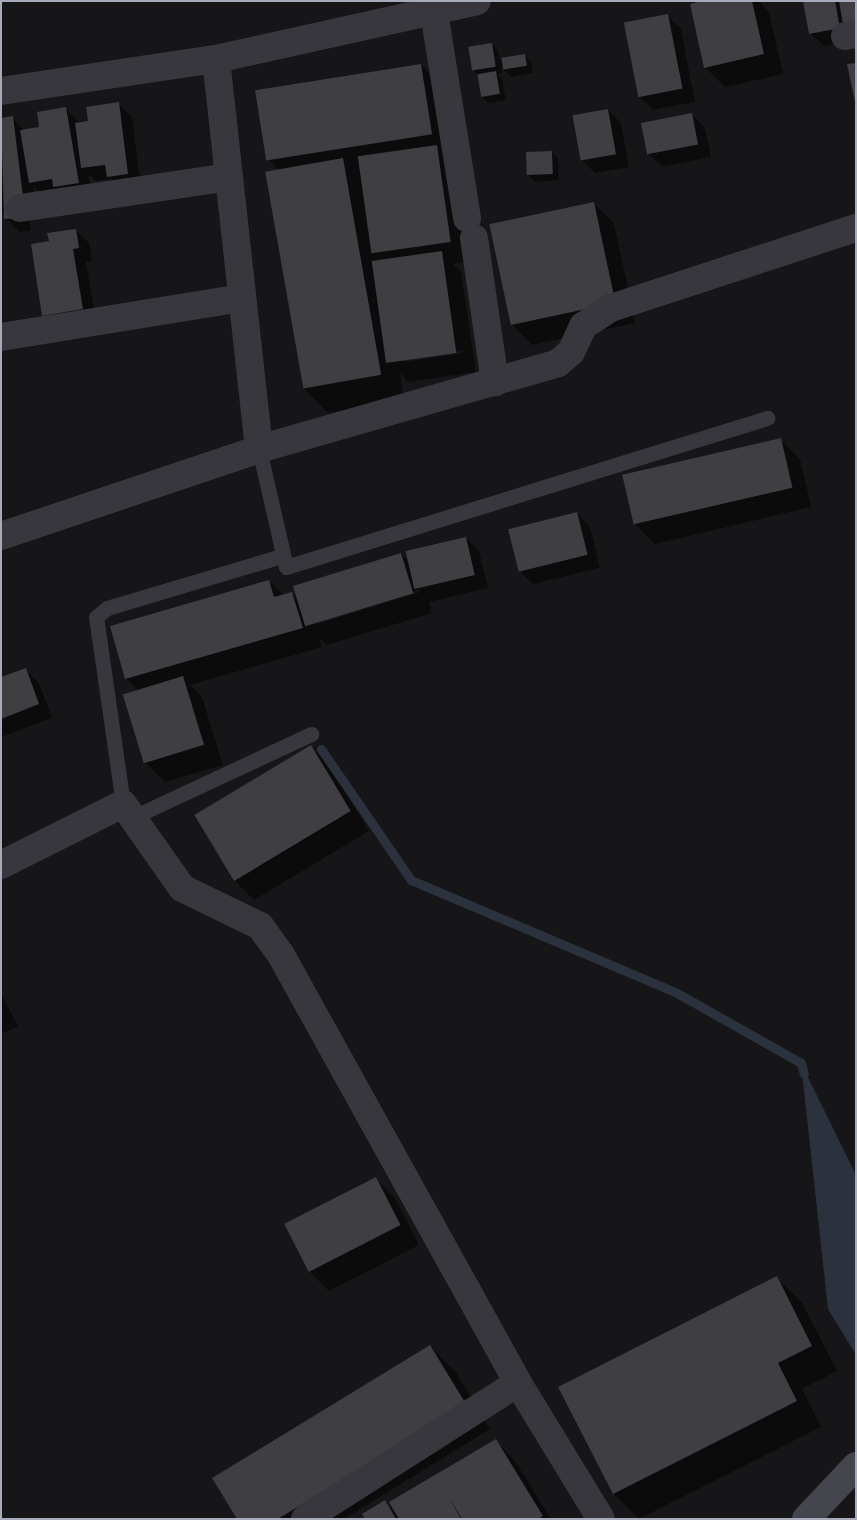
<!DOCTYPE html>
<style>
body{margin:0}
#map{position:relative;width:857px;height:1520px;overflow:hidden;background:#161618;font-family:"Fira Sans",sans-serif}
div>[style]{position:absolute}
.water>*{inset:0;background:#2b323d}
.shadow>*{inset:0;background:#0007}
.stream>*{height:9px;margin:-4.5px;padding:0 4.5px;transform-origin:4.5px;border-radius:4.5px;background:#2b323d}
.building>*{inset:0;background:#3e3e43;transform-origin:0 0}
.service>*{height:15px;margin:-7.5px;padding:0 7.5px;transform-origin:7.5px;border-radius:7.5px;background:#37373d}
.minor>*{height:28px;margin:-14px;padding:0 14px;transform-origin:14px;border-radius:14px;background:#37373d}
.secondary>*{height:28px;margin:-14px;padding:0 14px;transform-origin:14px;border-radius:14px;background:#45454d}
span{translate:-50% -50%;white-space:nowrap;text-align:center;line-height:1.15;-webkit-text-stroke:4px #111113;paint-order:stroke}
.frame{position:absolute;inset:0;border:2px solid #a7aab9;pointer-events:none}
</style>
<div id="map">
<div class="water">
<i style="clip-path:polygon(801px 1063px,856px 1175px,856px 1355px,828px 1309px)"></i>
</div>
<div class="shadow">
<i style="clip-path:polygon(708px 1px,759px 1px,769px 12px,783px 74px,725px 87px,705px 67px)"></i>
<i style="clip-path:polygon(804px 1px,856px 1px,853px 41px,824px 46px,810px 33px)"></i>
<i style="clip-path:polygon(668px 16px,681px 29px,695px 102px,653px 110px,639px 97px,625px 24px)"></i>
<i style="clip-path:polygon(492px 44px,498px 51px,500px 59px,525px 55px,531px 61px,533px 73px,511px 77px,501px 67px,502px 73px,497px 74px,502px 79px,506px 100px,489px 103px,482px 97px,479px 76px,474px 71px)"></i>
<i style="clip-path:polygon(evenodd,421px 65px,446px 90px,469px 262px,453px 264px,461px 272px,476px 372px,408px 382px,400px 373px,404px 400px,328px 413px,303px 388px,278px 170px,268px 159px,421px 65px,463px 350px,463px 353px,403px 362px,403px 359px,463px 350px)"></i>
<i style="clip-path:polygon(118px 104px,132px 117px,141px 187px,122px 189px,111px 179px,96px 181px,88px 174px,92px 196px,43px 196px,33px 185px,36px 210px,28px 211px,31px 231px,19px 232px,6px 218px,5px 213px,1px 214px,1px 119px,12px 118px,25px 131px,41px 128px,66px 109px,80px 123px,89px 122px)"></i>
<i style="clip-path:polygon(608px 110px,621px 123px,629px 167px,595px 173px,581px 159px)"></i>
<i style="clip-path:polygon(692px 115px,705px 128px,711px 157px,662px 167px,648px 153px)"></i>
<i style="clip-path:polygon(552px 152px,558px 158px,559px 180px,535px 182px,528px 175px)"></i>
<i style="clip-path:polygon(594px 204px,614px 223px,635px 323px,532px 345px,512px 325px)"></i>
<i style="clip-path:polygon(76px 230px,89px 243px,92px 261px,86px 262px,96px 322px,57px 329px,43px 316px,50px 242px)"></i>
<i style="clip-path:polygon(780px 440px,800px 459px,811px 507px,655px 544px,635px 524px)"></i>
<i style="clip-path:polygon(577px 513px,590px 527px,600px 568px,533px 584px,519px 571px)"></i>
<i style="clip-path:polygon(evenodd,466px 538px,479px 551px,488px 588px,429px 602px,432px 613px,327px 645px,319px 637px,322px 647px,190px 685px,202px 697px,223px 765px,165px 782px,146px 763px,139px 691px,126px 678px,269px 581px,284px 595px,292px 593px,299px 600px,401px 554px,410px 563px,466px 538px,419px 590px,420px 592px,317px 624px,317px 621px,419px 590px)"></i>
<i style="clip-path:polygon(25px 669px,39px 683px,52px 718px,1px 737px,1px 678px)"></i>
<i style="clip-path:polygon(311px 746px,330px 766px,369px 831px,254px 900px,234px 880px)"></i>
<i style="clip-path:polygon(1px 994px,18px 1026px,1px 1034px)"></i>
<i style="clip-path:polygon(375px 1178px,395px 1198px,419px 1245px,329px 1291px,309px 1271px)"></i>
<i style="clip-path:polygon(777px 1278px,802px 1303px,837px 1371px,802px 1389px,821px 1427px,639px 1519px,614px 1494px)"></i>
<i style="clip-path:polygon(430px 1346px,455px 1371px,490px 1429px,344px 1519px,238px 1519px)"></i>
<i style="clip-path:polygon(496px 1441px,515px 1461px,551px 1519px,366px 1519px,384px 1502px,397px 1514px)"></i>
</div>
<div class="stream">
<i style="left:321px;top:749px;width:159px;rotate:55.5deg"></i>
<i style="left:411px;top:880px;width:289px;rotate:23deg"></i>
<i style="left:677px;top:993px;width:142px;rotate:29.4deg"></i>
<i style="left:801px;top:1063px;width:11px;rotate:75deg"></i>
</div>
<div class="building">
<i style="clip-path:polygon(702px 1px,752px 1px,764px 54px,704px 68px,690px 4px)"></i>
<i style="clip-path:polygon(803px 1px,835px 1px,840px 28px,809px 34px)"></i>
<i style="clip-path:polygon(839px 1px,856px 1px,856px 22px,843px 25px)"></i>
<i style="left:668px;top:14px;width:76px;height:45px;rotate:79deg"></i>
<i style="left:492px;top:43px;width:24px;height:24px;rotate:81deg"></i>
<i style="left:525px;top:54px;width:12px;height:24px;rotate:81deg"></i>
<i style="clip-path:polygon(856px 63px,856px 102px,855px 102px,847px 64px)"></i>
<i style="left:421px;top:64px;width:71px;height:168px;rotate:81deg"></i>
<i style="left:496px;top:71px;width:23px;height:19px;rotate:80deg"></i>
<i style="clip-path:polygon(119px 102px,128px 174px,107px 177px,105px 165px,81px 168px,75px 123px,88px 121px,86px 107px)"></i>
<i style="clip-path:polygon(66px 107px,79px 183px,53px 187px,52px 179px,29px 183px,20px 130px,39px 127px,37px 112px)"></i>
<i style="left:608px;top:109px;width:46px;height:36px;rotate:80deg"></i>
<i style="left:692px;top:113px;width:32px;height:52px;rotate:79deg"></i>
<i style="clip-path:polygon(13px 116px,23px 197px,18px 218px,4px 219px,1px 118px)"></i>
<i style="left:437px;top:145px;width:98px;height:80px;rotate:82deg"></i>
<i style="left:552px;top:151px;width:23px;height:26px;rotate:88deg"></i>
<i style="left:343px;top:158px;width:220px;height:79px;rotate:80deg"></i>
<i style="left:594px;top:202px;width:103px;height:107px;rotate:78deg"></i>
<i style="clip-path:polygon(76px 229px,79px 248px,73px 249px,83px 309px,42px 316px,31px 244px,49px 241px,47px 233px)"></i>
<i style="left:442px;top:251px;width:103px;height:71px;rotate:82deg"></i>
<i style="left:781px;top:438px;width:51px;height:163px;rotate:77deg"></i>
<i style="left:577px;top:512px;width:44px;height:71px;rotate:76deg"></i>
<i style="left:466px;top:537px;width:39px;height:62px;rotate:77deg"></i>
<i style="left:401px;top:553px;width:42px;height:113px;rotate:73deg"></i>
<i style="clip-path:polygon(269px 580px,274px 597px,292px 592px,303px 628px,125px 679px,110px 626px)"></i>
<i style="clip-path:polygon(26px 668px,39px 704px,1px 719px,1px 677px)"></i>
<i style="left:183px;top:676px;width:72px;height:63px;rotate:73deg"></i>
<i style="left:311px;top:745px;width:77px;height:136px;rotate:59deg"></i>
<i style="left:376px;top:1177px;width:54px;height:103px;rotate:63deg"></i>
<i style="clip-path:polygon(777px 1276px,812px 1346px,778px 1363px,797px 1401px,613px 1494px,558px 1387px)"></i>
<i style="clip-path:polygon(430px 1345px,466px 1404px,278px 1519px,237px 1519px,212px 1478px)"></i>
<i style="clip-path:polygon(496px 1439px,543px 1516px,538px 1519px,462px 1519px,450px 1499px,461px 1519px,399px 1519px,389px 1502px)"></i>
<i style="clip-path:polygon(385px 1500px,396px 1519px,365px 1519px,362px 1514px)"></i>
</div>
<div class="service">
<i style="left:259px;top:449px;width:121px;rotate:77.1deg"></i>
<i style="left:286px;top:567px;width:504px;rotate:-17.21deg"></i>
<i style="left:123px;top:804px;width:189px;rotate:-98.2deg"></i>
<i style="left:96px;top:617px;width:14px;rotate:-39deg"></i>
<i style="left:107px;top:608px;width:182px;rotate:-16.6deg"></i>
<i style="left:131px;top:818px;width:199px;rotate:-25deg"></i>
</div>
<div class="minor">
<i style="left:434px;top:12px;width:209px;rotate:80.9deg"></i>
<i style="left:845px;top:36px;width:11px;rotate:-10deg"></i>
<i style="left:216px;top:59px;width:392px;rotate:83.7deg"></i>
<i style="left:1px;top:91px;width:217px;rotate:-8.5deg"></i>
<i style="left:216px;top:59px;width:267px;rotate:-12.5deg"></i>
<i style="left:20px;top:208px;width:211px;rotate:-8.4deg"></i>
<i style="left:474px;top:238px;width:146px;rotate:81.7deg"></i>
<i style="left:1px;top:337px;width:244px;rotate:-9.2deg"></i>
<i style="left:1px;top:536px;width:272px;rotate:-18.6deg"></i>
<i style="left:259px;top:449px;width:311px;rotate:-16deg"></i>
<i style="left:558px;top:363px;width:17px;rotate:-40deg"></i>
<i style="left:571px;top:352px;width:29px;rotate:-65deg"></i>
<i style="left:583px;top:326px;width:33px;rotate:-33deg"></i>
<i style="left:611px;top:308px;width:258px;rotate:-18.1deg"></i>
<i style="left:1px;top:865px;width:136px;rotate:-26.6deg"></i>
<i style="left:123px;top:804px;width:103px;rotate:54.9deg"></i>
<i style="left:182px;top:888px;width:87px;rotate:26deg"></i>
<i style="left:260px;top:926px;width:36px;rotate:54deg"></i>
<i style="left:281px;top:955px;width:489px;rotate:61deg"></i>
<i style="left:518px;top:1383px;width:159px;rotate:58.6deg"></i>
<i style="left:305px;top:1519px;width:253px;rotate:-32.6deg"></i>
</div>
<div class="secondary">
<i style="left:806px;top:1519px;width:73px;rotate:-46.7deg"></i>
</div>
<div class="frame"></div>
</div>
